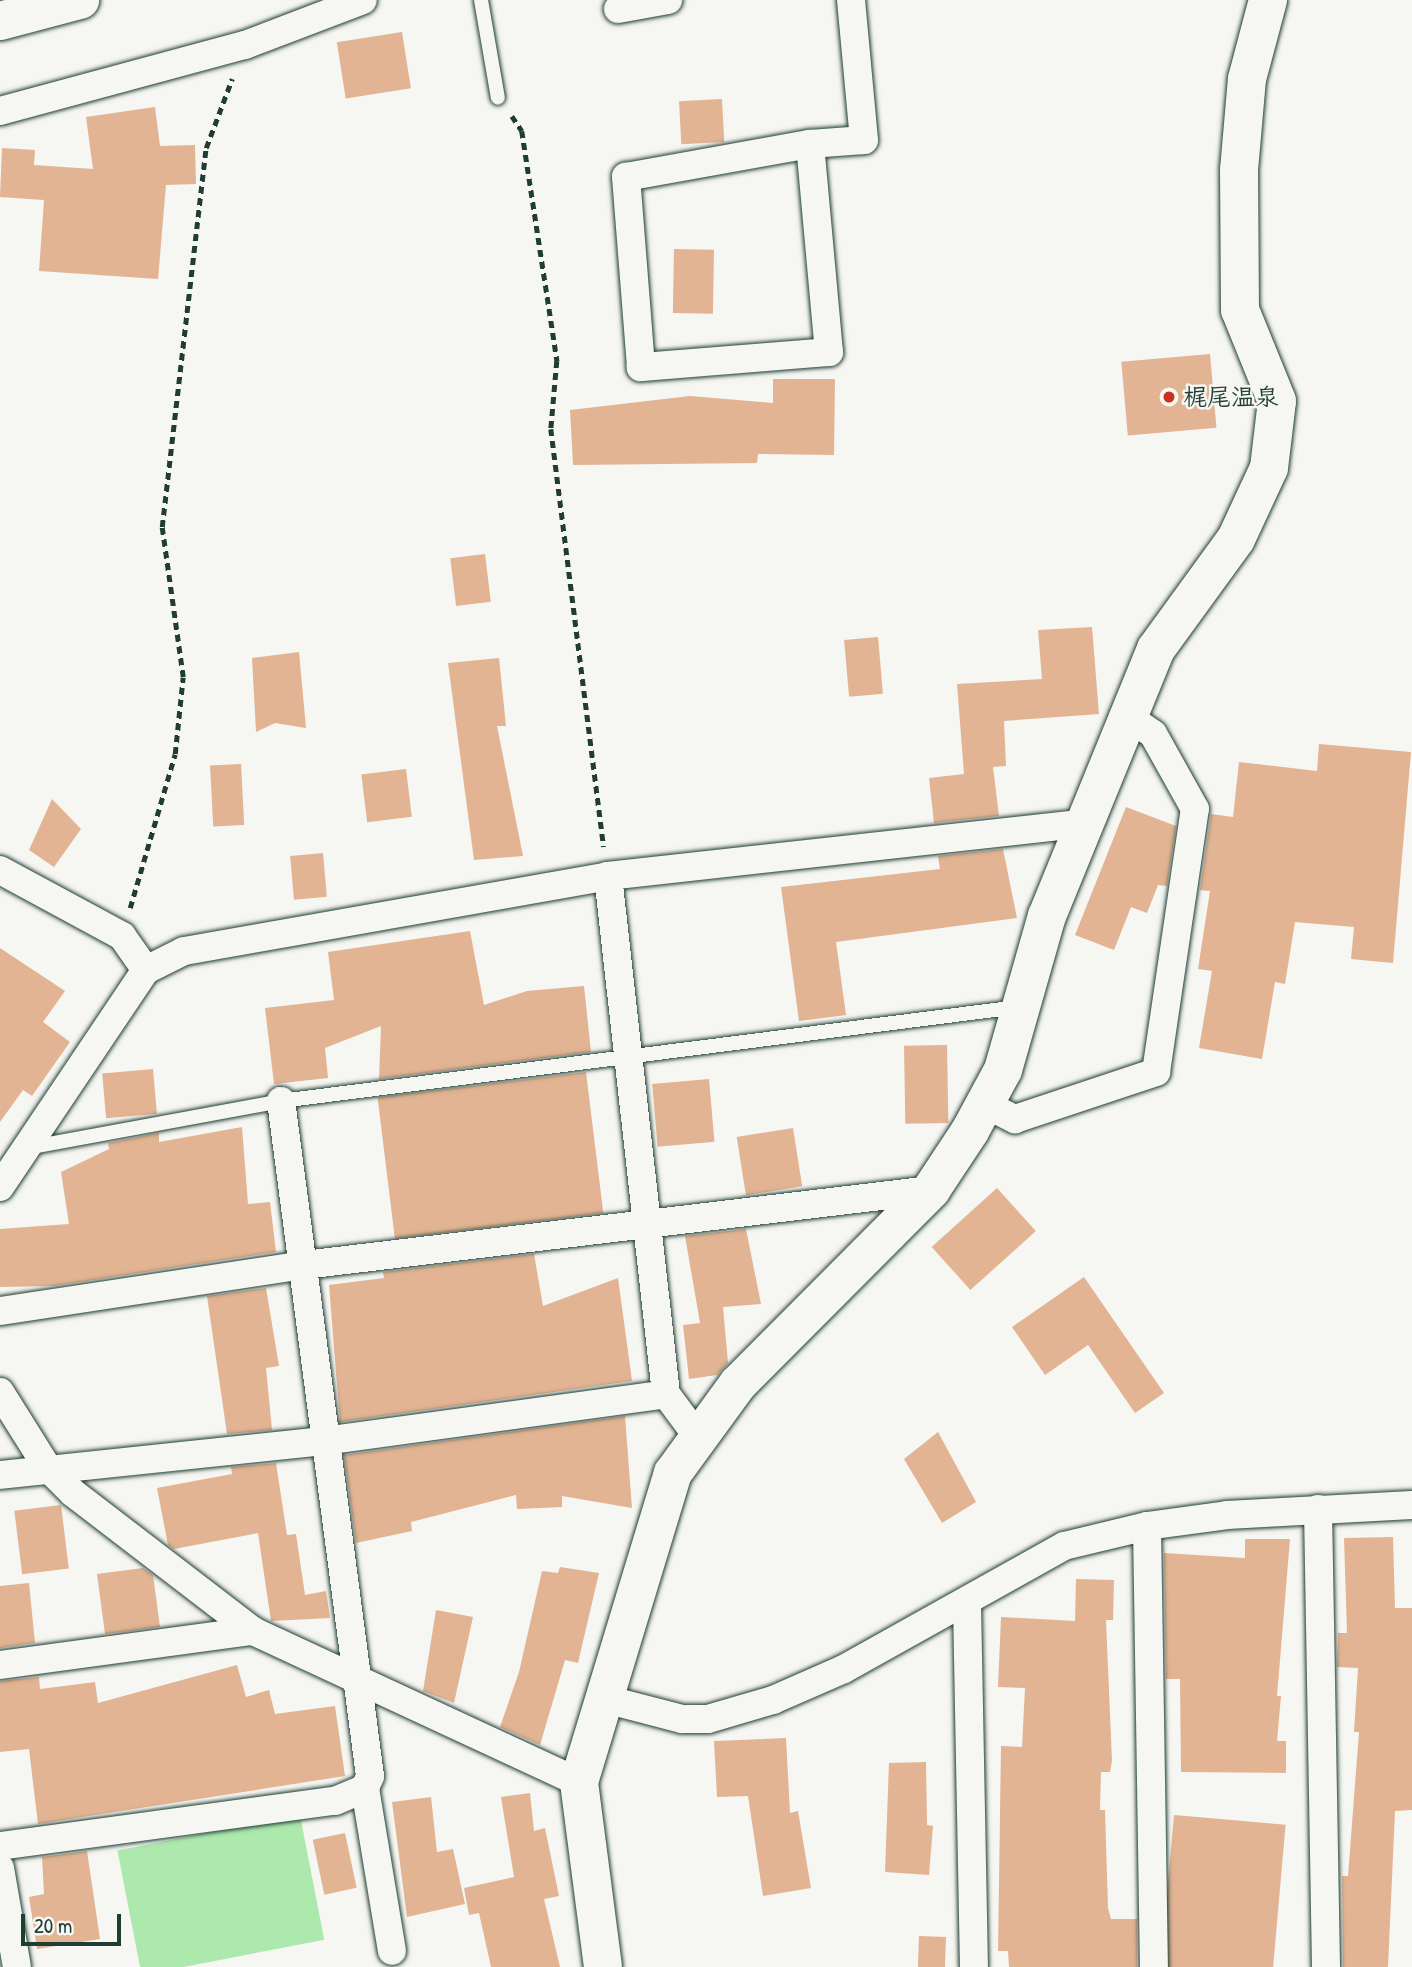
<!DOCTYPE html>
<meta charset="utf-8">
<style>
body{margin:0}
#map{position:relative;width:1412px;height:1967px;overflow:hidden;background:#f6f6f2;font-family:"Patrick Hand","Klee One",sans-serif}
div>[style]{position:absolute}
.green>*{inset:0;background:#ade8ad;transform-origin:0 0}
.building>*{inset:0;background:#e2b493;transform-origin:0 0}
.path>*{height:4.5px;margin-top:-2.25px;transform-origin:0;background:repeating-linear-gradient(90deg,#1f3d34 0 7px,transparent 0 12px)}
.roads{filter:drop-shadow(0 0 2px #1f3d34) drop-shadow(0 0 2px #1f3d34)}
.lane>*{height:14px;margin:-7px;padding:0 7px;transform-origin:7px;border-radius:7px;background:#f6f6f2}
.street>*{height:28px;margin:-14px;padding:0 14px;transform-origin:14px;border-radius:14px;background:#f6f6f2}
.secondary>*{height:38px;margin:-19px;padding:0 19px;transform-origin:19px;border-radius:19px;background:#f6f6f2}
.highway>*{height:38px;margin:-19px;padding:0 19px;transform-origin:19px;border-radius:19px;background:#f6f6f2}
.dots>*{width:19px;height:19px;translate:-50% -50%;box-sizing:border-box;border:4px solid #f6f6f2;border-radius:50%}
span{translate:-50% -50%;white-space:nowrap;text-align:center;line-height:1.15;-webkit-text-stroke:5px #f6f6f2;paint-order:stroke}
.poi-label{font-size:24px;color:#1f3d34;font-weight:700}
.left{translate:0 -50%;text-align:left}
.scale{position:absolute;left:21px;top:1914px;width:100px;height:32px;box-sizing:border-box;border:4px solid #1f3d34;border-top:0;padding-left:9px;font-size:21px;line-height:24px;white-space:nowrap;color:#1f3d34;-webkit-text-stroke:5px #f6f6f2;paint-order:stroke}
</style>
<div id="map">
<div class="green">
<i style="left:300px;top:1815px;width:127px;height:186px;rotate:79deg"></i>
</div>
<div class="building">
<i style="left:402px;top:32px;width:57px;height:66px;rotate:81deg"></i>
<i style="left:722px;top:99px;width:43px;height:43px;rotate:87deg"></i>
<i style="clip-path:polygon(155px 107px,160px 146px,195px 145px,196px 184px,166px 185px,158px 279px,39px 271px,44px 200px,0 197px,2px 148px,35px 150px,34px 165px,93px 169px,86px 117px)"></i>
<i style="left:674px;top:249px;width:40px;height:64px;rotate:1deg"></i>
<i style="left:1210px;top:354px;width:74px;height:89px;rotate:85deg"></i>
<i style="clip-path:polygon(773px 379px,835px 379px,834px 455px,758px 454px,757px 463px,573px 465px,570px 410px,690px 396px,773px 403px)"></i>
<i style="left:485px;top:554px;width:48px;height:35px;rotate:83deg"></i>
<i style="clip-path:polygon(1092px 627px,1099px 714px,1004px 721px,1006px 766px,993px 767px,999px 816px,934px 823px,929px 778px,964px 774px,957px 684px,1042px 679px,1038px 630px)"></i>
<i style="left:878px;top:637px;width:57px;height:34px;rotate:85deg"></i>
<i style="clip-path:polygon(299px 652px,306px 728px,275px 723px,256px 732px,252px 658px)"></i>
<i style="clip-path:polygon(499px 658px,506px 726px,497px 726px,523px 856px,474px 860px,448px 663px)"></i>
<i style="clip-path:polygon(1319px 744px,1411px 752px,1393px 963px,1351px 959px,1354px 927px,1295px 922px,1285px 984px,1275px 982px,1262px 1059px,1199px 1048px,1212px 971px,1198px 969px,1210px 891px,1200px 890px,1211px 814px,1233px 817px,1239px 762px,1317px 771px)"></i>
<i style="left:241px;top:764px;width:61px;height:31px;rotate:87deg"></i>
<i style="left:406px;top:769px;width:48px;height:45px;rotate:83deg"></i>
<i style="clip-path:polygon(52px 799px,81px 829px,54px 867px,29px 850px)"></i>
<i style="clip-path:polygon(1126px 807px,1176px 826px,1167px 886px,1158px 885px,1147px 913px,1131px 907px,1114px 950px,1075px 935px)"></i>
<i style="clip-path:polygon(1003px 849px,1017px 918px,836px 942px,846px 1015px,799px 1021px,781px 887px,940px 869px,938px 856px)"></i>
<i style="left:323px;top:853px;width:44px;height:33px;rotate:85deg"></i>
<i style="clip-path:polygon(470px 931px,484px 1005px,527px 991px,584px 986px,591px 1052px,379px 1079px,381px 1026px,325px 1048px,328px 1078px,274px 1084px,265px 1008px,334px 1000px,328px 952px)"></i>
<i style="clip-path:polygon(0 948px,65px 991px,43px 1022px,70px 1042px,32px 1096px,23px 1090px,0 1122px)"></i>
<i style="left:947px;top:1045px;width:78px;height:43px;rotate:89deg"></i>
<i style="left:153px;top:1069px;width:45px;height:51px;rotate:85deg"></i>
<i style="left:586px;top:1072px;width:142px;height:210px;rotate:83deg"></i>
<i style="left:709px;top:1079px;width:63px;height:57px;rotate:85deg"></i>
<i style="clip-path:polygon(242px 1127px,248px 1204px,270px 1202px,276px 1252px,54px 1286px,0 1287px,0 1229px,69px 1224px,61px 1172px,109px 1149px,108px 1143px,159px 1133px,159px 1142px)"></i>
<i style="left:793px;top:1128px;width:59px;height:57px;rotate:81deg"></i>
<i style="left:997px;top:1188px;width:58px;height:88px;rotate:48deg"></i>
<i style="clip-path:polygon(746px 1229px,761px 1304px,723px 1307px,728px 1363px,717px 1375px,689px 1379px,683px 1325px,700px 1323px,685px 1236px)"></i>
<i style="clip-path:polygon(534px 1254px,543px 1306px,618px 1278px,632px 1381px,340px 1422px,329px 1285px,384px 1278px,383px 1272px)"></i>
<i style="clip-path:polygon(1084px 1277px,1164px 1393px,1135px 1413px,1088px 1345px,1045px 1375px,1012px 1327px)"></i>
<i style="clip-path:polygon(266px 1288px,279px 1366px,266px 1368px,272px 1430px,227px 1434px,207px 1296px)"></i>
<i style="clip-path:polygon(625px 1416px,632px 1508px,562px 1496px,562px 1507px,517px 1509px,516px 1495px,411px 1522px,412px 1531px,356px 1543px,344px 1455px)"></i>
<i style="clip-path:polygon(938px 1432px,976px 1502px,942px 1523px,904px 1459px)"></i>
<i style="clip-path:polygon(276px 1463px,287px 1535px,296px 1534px,305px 1595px,326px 1591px,330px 1618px,271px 1621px,258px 1533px,174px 1549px,168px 1545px,157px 1488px,232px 1474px,231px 1467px)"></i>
<i style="left:61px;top:1505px;width:64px;height:47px;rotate:83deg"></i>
<i style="clip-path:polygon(1393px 1537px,1395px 1608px,1412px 1608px,1412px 1810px,1395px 1811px,1388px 1967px,1343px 1967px,1342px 1876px,1348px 1876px,1359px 1732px,1354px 1732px,1358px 1668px,1337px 1667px,1338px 1633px,1347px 1633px,1344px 1538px)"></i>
<i style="clip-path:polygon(1245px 1539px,1290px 1539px,1277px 1696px,1281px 1696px,1277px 1741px,1286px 1741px,1286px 1773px,1181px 1772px,1180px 1679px,1166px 1679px,1164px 1553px,1245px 1558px)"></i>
<i style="clip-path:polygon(560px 1567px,599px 1573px,578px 1663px,565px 1660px,540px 1745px,500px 1727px,519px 1672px,542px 1571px,558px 1573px)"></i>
<i style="clip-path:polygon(143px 1568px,153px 1575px,160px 1627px,105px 1634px,97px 1574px)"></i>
<i style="clip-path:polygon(1076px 1579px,1114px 1580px,1113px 1620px,1106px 1620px,1112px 1761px,1110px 1772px,1101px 1772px,1100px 1810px,1105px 1810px,1108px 1908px,1111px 1919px,1137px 1919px,1137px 1967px,1009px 1967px,1008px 1951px,998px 1951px,1001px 1746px,1022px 1747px,1025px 1688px,998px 1687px,1001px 1617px,1075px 1621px)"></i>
<i style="clip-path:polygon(29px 1583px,35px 1643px,0 1648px,0 1586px)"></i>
<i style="clip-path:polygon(436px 1610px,473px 1617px,454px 1703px,423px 1691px)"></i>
<i style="clip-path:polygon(237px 1665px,246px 1697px,269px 1690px,275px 1714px,335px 1706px,345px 1776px,38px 1824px,29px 1749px,0 1752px,0 1681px,39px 1677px,40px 1689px,95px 1682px,98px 1703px)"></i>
<i style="clip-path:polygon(786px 1738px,790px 1813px,798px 1811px,811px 1888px,763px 1896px,748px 1796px,717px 1797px,714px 1741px)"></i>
<i style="clip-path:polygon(926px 1762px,927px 1825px,933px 1826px,929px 1875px,885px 1872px,889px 1763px)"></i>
<i style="clip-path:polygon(530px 1793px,534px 1831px,545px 1828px,559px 1896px,544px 1899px,560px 1967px,491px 1967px,479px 1913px,469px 1915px,464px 1888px,514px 1877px,501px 1797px)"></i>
<i style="clip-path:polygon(431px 1797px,437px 1852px,453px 1849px,465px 1904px,407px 1917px,392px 1802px)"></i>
<i style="left:1174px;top:1815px;width:112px;height:152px;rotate:5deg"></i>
<i style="left:345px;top:1833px;width:56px;height:33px;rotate:78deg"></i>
<i style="clip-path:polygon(87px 1851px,100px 1939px,37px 1949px,29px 1897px,44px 1894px,42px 1857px)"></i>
<i style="left:919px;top:1936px;width:27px;height:31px;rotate:2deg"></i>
</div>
<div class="path">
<i style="left:512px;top:116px;width:18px;rotate:56deg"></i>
<i style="left:522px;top:131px;width:233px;rotate:81.3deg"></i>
<i style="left:557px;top:361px;width:68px;rotate:95deg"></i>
<i style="left:551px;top:429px;width:421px;rotate:82.8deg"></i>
<i style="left:130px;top:908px;width:160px;rotate:-73.7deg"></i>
<i style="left:175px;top:754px;width:77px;rotate:-84.1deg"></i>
<i style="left:183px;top:677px;width:151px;rotate:-98deg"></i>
<i style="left:162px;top:527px;width:382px;rotate:-83.4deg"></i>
<i style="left:206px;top:148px;width:74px;rotate:-69.4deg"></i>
</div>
<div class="roads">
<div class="lane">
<i style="left:481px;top:0;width:99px;rotate:80.2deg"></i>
<i style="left:26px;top:1148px;width:259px;rotate:-10.4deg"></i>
<i style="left:281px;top:1101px;width:743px;rotate:-7.27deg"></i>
</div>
<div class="street">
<i style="left:618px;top:9px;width:51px;rotate:-10.2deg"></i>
<i style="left:0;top:111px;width:254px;rotate:-15.1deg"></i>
<i style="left:245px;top:45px;width:126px;rotate:-20.9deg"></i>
<i style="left:810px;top:144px;width:209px;rotate:84.8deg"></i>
<i style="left:829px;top:352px;width:189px;rotate:175.4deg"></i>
<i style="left:641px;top:367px;width:191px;rotate:-94.5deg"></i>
<i style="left:626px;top:177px;width:187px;rotate:-10.2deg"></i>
<i style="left:810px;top:144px;width:54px;rotate:-4.2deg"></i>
<i style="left:864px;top:140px;width:141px;rotate:-95.3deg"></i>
<i style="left:0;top:870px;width:139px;rotate:28.4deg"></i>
<i style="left:122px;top:936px;width:42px;rotate:54.8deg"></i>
<i style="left:608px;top:876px;width:521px;rotate:83.61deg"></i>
<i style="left:666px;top:1394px;width:54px;rotate:53.3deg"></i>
<i style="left:985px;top:1104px;width:34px;rotate:27deg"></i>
<i style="left:1015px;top:1119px;width:149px;rotate:-18.4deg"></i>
<i style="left:1156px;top:1072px;width:266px;rotate:-81.6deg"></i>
<i style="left:1195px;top:809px;width:86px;rotate:-119.2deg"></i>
<i style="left:1153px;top:734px;width:29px;rotate:-145deg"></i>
<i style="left:0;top:1187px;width:262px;rotate:-56.1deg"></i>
<i style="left:146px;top:970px;width:42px;rotate:-26.6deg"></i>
<i style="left:184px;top:951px;width:431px;rotate:-10deg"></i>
<i style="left:608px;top:876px;width:481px;rotate:-6.3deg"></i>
<i style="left:0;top:1311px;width:307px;rotate:-8.6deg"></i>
<i style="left:304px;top:1265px;width:631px;rotate:-6.82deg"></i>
<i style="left:0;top:1392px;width:89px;rotate:57.9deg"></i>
<i style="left:47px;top:1467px;width:37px;rotate:45deg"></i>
<i style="left:73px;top:1493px;width:227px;rotate:37.5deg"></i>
<i style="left:253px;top:1631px;width:359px;rotate:24.9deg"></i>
<i style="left:0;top:1475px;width:326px;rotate:-6deg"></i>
<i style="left:324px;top:1441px;width:345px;rotate:-7.8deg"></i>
<i style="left:1318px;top:1509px;width:458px;rotate:89deg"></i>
<i style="left:1147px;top:1526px;width:441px;rotate:89.1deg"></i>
<i style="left:967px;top:1604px;width:363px;rotate:88.9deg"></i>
<i style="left:0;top:1665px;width:255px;rotate:-7.7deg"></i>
<i style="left:605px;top:1699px;width:80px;rotate:14.6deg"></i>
<i style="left:682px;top:1719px;width:26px"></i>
<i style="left:708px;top:1719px;width:68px;rotate:-16.3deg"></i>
<i style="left:773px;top:1700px;width:77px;rotate:-23.6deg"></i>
<i style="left:844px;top:1669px;width:252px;rotate:-29.2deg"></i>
<i style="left:1064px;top:1546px;width:85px;rotate:-13.5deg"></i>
<i style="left:1147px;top:1526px;width:81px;rotate:-7.8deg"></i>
<i style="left:1227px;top:1515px;width:185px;rotate:-3.1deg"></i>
<i style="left:365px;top:1788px;width:165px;rotate:80.6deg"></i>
<i style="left:0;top:1846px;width:338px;rotate:-7.7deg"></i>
<i style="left:335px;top:1801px;width:33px;rotate:-23deg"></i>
<i style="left:365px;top:1788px;width:13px;rotate:-67deg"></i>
<i style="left:370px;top:1776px;width:681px;rotate:-97.51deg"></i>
<i style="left:0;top:1868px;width:100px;rotate:80.3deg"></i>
</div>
<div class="secondary">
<i style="left:603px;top:1967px;width:187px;rotate:-97.4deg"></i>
<i style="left:579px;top:1782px;width:323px;rotate:-73.1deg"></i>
<i style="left:673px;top:1473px;width:110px;rotate:-53.9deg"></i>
<i style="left:738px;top:1384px;width:274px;rotate:-45.1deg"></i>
<i style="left:931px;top:1190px;width:71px;rotate:-56.5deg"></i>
<i style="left:970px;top:1131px;width:69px;rotate:-61.6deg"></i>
<i style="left:1003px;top:1070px;width:160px;rotate:-74.1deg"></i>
<i style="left:1047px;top:916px;width:288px;rotate:-67.8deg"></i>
<i style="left:1156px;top:649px;width:136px;rotate:-54deg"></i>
<i style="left:1236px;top:539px;width:78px;rotate:-65.1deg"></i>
<i style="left:1269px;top:468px;width:67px;rotate:-83.2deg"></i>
<i style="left:1277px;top:401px;width:98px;rotate:-112.1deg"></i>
<i style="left:1240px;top:310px;width:140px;rotate:-90.4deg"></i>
<i style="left:1239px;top:170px;width:91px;rotate:-85deg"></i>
<i style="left:1247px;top:79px;width:82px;rotate:-75.1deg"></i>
</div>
<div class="highway">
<i style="left:0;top:21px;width:83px;rotate:-14.7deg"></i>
</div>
</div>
<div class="dots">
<i style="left:1169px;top:397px;background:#c8321e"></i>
</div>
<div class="poi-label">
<span class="left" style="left:1183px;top:397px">梶尾温泉</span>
</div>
<div class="scale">20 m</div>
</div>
